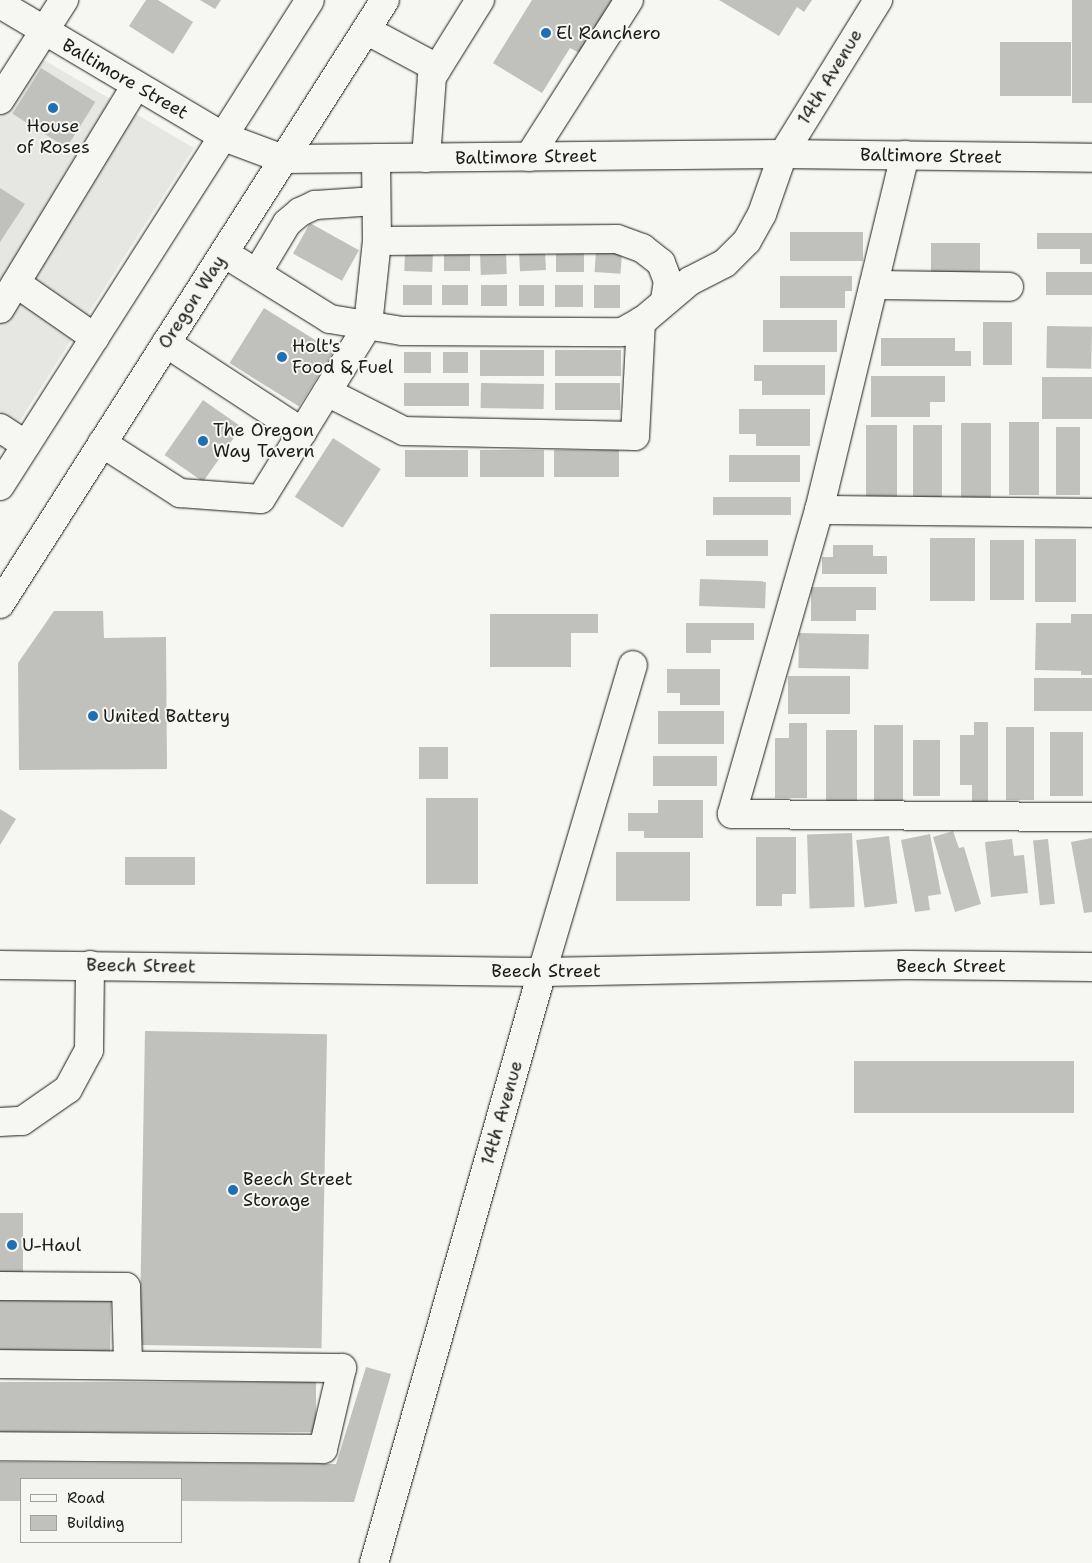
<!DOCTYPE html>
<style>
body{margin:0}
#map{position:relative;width:1092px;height:1563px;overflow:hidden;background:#f6f6f2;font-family:"Shantell Sans",sans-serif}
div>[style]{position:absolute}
.built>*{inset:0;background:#e6e6e2}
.building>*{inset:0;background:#c0c0bd;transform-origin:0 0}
.roads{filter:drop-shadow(0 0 1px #1c1c1c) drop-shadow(0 0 1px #1c1c1c)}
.minor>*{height:28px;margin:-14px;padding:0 14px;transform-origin:14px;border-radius:14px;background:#f6f6f2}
.major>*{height:28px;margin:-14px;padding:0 14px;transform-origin:14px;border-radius:14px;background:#f6f6f2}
.dots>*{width:14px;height:14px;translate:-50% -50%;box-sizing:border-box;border:2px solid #f6f6f2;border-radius:50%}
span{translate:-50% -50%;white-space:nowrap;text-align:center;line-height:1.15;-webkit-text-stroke:4px #f6f6f2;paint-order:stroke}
.poi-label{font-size:18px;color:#1c1c1c}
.left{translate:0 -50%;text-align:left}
.street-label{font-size:18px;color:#1c1c1c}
.legend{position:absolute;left:20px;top:1478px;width:162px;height:65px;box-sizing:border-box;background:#f6f6f2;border:1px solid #9f9f9c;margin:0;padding:6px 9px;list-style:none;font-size:15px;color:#1c1c1c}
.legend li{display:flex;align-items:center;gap:10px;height:25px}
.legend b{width:25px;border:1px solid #9f9f9c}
</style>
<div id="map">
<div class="built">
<i style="clip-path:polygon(37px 56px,194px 148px,0 452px,0 114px)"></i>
</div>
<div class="building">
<i style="clip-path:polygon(146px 0,158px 0,193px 22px,173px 54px,129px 26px)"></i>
<i style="clip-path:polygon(200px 0,221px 0,215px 9px)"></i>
<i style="clip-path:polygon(532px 0,617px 0,583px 55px,570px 48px,542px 93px,493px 63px)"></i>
<i style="clip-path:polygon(719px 0,812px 0,804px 12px,797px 7px,779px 36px)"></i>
<i style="left:1072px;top:0;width:20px;height:103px"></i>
<i style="left:1000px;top:42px;width:71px;height:54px"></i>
<i style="left:41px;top:68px;width:64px;height:54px;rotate:32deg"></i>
<i style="clip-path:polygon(0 188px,25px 204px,0 242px)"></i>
<i style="left:310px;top:223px;width:56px;height:35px;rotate:29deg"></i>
<i style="left:790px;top:232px;width:73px;height:29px"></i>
<i style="clip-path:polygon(1037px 233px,1092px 233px,1092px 264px,1080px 264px,1080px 249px,1037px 249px)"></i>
<i style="left:931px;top:243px;width:49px;height:29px"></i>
<i style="left:405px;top:251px;width:28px;height:20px;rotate:2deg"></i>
<i style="left:444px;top:251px;width:26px;height:20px"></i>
<i style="left:506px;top:251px;width:23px;height:26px;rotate:88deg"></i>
<i style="left:545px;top:251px;width:19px;height:26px;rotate:87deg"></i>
<i style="left:556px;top:251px;width:28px;height:21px"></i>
<i style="left:596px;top:251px;width:26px;height:21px;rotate:4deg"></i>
<i style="left:1046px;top:272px;width:46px;height:23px"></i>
<i style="clip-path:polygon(780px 276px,852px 276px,852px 291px,845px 291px,845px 308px,780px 308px)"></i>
<i style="left:403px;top:285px;width:29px;height:20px"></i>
<i style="left:442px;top:285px;width:26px;height:20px"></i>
<i style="left:481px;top:285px;width:26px;height:21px"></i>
<i style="left:519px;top:285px;width:25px;height:21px"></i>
<i style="left:555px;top:285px;width:28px;height:22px"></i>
<i style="left:594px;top:285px;width:26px;height:23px"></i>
<i style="left:264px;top:308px;width:82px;height:65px;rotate:32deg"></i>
<i style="left:763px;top:320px;width:74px;height:32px"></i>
<i style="left:983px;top:322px;width:29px;height:43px"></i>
<i style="left:1047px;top:326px;width:45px;height:42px;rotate:1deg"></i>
<i style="clip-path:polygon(881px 338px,955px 338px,955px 351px,971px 351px,971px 366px,881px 366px)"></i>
<i style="left:480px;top:350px;width:64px;height:26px"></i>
<i style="left:555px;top:350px;width:66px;height:26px"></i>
<i style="left:404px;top:352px;width:27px;height:21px"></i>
<i style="left:443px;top:352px;width:25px;height:21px"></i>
<i style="clip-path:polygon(754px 365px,825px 365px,825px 395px,762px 395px,762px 381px,754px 381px)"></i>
<i style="clip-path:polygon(871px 376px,945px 376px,945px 402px,930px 402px,930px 417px,871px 417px)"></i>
<i style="left:1042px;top:377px;width:50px;height:42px"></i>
<i style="left:404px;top:383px;width:65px;height:23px"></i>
<i style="left:481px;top:383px;width:63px;height:25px;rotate:1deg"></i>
<i style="left:555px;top:383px;width:65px;height:27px"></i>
<i style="left:203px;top:400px;width:47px;height:67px;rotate:35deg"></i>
<i style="clip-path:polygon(739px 409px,810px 409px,810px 446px,756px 446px,756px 434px,739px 434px)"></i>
<i style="left:1009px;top:422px;width:30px;height:73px"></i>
<i style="left:961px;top:423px;width:30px;height:75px"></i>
<i style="left:866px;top:425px;width:31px;height:72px"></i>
<i style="left:913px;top:425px;width:29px;height:72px"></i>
<i style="left:1056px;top:427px;width:24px;height:68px"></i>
<i style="left:333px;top:438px;width:57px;height:70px;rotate:33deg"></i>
<i style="left:405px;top:450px;width:63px;height:27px"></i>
<i style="left:480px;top:450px;width:64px;height:27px"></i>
<i style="left:554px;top:450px;width:65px;height:27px"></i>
<i style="left:729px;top:455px;width:71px;height:27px"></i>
<i style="left:713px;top:497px;width:78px;height:18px"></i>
<i style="left:930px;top:538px;width:45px;height:63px"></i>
<i style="left:1035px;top:539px;width:41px;height:63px"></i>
<i style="left:706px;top:540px;width:62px;height:16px"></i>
<i style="left:990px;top:540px;width:34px;height:60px"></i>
<i style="clip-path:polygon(833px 545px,873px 545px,873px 556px,887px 556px,887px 574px,822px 574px,822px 557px,833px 557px)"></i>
<i style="left:700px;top:579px;width:66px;height:27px;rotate:2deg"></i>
<i style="clip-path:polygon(811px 587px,876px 587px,876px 610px,856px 610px,856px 621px,811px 621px)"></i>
<i style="clip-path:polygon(54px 611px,103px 611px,104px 638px,166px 637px,167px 769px,19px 770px,18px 663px)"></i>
<i style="clip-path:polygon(490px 614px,598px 614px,598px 633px,571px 633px,571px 667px,490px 667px)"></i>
<i style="clip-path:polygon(1071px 614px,1092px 614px,1092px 675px,1081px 675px,1081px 671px,1035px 670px,1036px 623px,1071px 623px)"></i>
<i style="clip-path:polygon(686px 623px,754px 623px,754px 640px,711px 640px,711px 653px,686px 653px)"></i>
<i style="left:799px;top:633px;width:70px;height:35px;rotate:1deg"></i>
<i style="clip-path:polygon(667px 669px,720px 669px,720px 705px,680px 705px,680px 693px,667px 693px)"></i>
<i style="left:788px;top:676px;width:62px;height:38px"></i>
<i style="left:1034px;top:678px;width:58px;height:33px"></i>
<i style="left:658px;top:711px;width:66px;height:33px"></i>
<i style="clip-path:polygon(974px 722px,988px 722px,988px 803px,972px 803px,972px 785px,960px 785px,960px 735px,974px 735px)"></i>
<i style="clip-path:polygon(789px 723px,807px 723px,807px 798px,775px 798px,775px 738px,789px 738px)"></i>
<i style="left:874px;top:725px;width:29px;height:76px"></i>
<i style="left:1006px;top:727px;width:28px;height:73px"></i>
<i style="left:826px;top:730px;width:31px;height:72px"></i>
<i style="left:1050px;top:732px;width:33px;height:64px"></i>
<i style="left:913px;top:740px;width:27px;height:56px"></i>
<i style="left:419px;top:747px;width:29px;height:32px"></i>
<i style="left:653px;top:756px;width:64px;height:30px"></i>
<i style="left:426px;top:798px;width:52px;height:86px"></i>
<i style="clip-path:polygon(658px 800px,703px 800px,703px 838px,644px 838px,644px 831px,628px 831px,628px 813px,658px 813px)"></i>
<i style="clip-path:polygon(0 809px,16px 819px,0 845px)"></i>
<i style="clip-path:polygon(953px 831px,959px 848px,964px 847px,981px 904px,955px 912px,933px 837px)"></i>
<i style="left:852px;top:833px;width:74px;height:45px;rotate:88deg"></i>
<i style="clip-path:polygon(930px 834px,941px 894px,928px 896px,930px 910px,915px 912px,901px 840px)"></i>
<i style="left:889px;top:836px;width:68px;height:33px;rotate:83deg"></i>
<i style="clip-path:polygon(756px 837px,796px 837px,796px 894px,782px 894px,782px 906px,756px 906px)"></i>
<i style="clip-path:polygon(1092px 838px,1092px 912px,1084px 913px,1071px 842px)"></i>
<i style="clip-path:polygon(1012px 839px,1014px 856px,1024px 855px,1028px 893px,991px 897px,985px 842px)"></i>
<i style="left:1048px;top:839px;width:65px;height:15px;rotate:84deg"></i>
<i style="left:616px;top:852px;width:74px;height:49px"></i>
<i style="left:125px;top:857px;width:70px;height:28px"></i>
<i style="left:145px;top:1031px;width:182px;height:314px;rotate:1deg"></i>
<i style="left:854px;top:1061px;width:220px;height:52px"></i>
<i style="left:0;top:1213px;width:23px;height:64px"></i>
<i style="left:0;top:1299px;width:111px;height:51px;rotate:1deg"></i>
<i style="clip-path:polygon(366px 1367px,391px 1374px,354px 1502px,181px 1501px,181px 1479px,21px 1479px,21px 1501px,0 1501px,0 1462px,336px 1464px)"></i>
<i style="left:0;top:1382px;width:316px;height:50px"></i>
</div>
<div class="roads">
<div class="minor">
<i style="left:0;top:4px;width:261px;rotate:30.7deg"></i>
<i style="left:224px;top:137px;width:63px;rotate:20.4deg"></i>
<i style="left:283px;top:159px;width:500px;rotate:-0.57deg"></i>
<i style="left:783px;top:154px;width:309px;rotate:0.7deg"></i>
<i style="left:366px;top:30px;width:81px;rotate:28.2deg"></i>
<i style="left:0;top:100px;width:119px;rotate:-57.4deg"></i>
<i style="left:905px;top:155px;width:365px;rotate:103.6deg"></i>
<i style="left:819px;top:510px;width:316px;rotate:106deg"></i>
<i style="left:732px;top:814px;width:360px;rotate:0.5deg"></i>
<i style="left:529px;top:157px;width:186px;rotate:-57.5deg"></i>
<i style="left:376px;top:158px;width:83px;rotate:89.3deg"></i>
<i style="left:426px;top:158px;width:81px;rotate:-85.8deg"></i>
<i style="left:432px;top:77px;width:91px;rotate:-58.1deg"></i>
<i style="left:224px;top:253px;width:125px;rotate:31.9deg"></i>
<i style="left:330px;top:319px;width:73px;rotate:9.5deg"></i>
<i style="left:402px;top:331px;width:220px;rotate:0.3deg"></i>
<i style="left:622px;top:332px;width:26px;rotate:-29deg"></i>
<i style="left:645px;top:319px;width:59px;rotate:-40.2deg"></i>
<i style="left:690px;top:281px;width:39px;rotate:-27deg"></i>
<i style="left:725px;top:263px;width:31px;rotate:-45deg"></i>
<i style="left:747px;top:241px;width:31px;rotate:-61deg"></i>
<i style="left:762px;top:214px;width:64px;rotate:-70.7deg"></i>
<i style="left:783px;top:154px;width:181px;rotate:-58.3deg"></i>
<i style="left:257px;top:273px;width:58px;rotate:-59deg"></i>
<i style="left:287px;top:223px;width:17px;rotate:-40deg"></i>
<i style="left:300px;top:212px;width:17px;rotate:-25deg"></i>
<i style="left:315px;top:205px;width:61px;rotate:-3.8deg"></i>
<i style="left:16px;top:283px;width:96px;rotate:34.8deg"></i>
<i style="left:874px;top:285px;width:135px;rotate:0.8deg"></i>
<i style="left:0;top:309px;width:262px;rotate:-58.7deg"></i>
<i style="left:166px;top:343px;width:163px;rotate:33.2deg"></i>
<i style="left:327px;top:392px;width:86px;rotate:26.9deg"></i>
<i style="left:404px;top:431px;width:231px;rotate:1.2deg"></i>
<i style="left:635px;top:436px;width:115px;rotate:-87deg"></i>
<i style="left:0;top:428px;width:31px;rotate:33deg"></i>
<i style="left:102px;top:443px;width:93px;rotate:32.7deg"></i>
<i style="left:180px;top:493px;width:81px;rotate:4.2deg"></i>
<i style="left:261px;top:499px;width:204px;rotate:-58.4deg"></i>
<i style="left:368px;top:325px;width:84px;rotate:-83.9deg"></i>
<i style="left:377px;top:241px;width:240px;rotate:-0.5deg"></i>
<i style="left:617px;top:239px;width:27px;rotate:20deg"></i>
<i style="left:642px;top:248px;width:24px;rotate:38deg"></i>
<i style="left:661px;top:263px;width:19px;rotate:69deg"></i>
<i style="left:668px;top:281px;width:19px;rotate:99deg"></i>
<i style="left:819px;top:510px;width:273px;rotate:0.6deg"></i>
<i style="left:0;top:965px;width:542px;rotate:0.74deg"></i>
<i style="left:542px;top:972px;width:364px;rotate:-1.1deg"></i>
<i style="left:906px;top:965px;width:186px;rotate:0.6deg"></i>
<i style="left:0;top:1122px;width:22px;rotate:-3deg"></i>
<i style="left:22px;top:1121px;width:56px;rotate:-34.8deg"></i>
<i style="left:68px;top:1089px;width:44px;rotate:-61.7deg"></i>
<i style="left:89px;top:1050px;width:85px;rotate:-89.3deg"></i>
<i style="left:0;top:1286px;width:126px;rotate:0.5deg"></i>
<i style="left:126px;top:1287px;width:78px;rotate:88.5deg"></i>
<i style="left:0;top:1364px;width:342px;rotate:0.7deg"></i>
<i style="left:342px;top:1368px;width:83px;rotate:103.2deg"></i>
<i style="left:323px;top:1449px;width:323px;rotate:-179.5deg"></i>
<i style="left:374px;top:1563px;width:614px;rotate:-74.13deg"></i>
<i style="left:542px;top:972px;width:320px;rotate:-73.5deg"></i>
</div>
<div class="major">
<i style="left:0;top:486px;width:576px;rotate:-57.47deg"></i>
<i style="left:0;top:604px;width:716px;rotate:-57.49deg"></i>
</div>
</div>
<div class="dots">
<i style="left:546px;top:33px;background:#1f6fb2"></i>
<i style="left:53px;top:108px;background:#1f6fb2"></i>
<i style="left:282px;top:357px;background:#1f6fb2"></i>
<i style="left:203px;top:441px;background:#1f6fb2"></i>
<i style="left:93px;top:716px;background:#1f6fb2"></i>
<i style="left:233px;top:1190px;background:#1f6fb2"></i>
<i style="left:12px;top:1245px;background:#1f6fb2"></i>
</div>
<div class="poi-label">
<span class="left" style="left:556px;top:33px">El Ranchero</span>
<span style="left:53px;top:137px">House<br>of Roses</span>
<span class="left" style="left:292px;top:357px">Holt's<br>Food &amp; Fuel</span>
<span class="left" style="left:213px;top:441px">The Oregon<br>Way Tavern</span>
<span class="left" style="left:103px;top:716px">United Battery</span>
<span class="left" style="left:243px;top:1190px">Beech Street<br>Storage</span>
<span class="left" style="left:22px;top:1245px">U-Haul</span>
</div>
<div class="street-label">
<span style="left:830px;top:77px;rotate:-59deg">14th Avenue</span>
<span style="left:125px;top:79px;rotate:30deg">Baltimore Street</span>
<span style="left:931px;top:156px;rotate:1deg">Baltimore Street</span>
<span style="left:526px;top:157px;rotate:-1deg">Baltimore Street</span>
<span style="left:192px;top:302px;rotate:-57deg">Oregon Way</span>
<span style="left:141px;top:966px;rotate:1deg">Beech Street</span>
<span style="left:951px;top:966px">Beech Street</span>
<span style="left:546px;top:971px">Beech Street</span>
<span style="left:502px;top:1113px;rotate:-74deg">14th Avenue</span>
</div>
<ul class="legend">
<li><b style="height:6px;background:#f6f6f2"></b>Road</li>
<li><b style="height:14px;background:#c0c0bd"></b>Building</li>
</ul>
</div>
